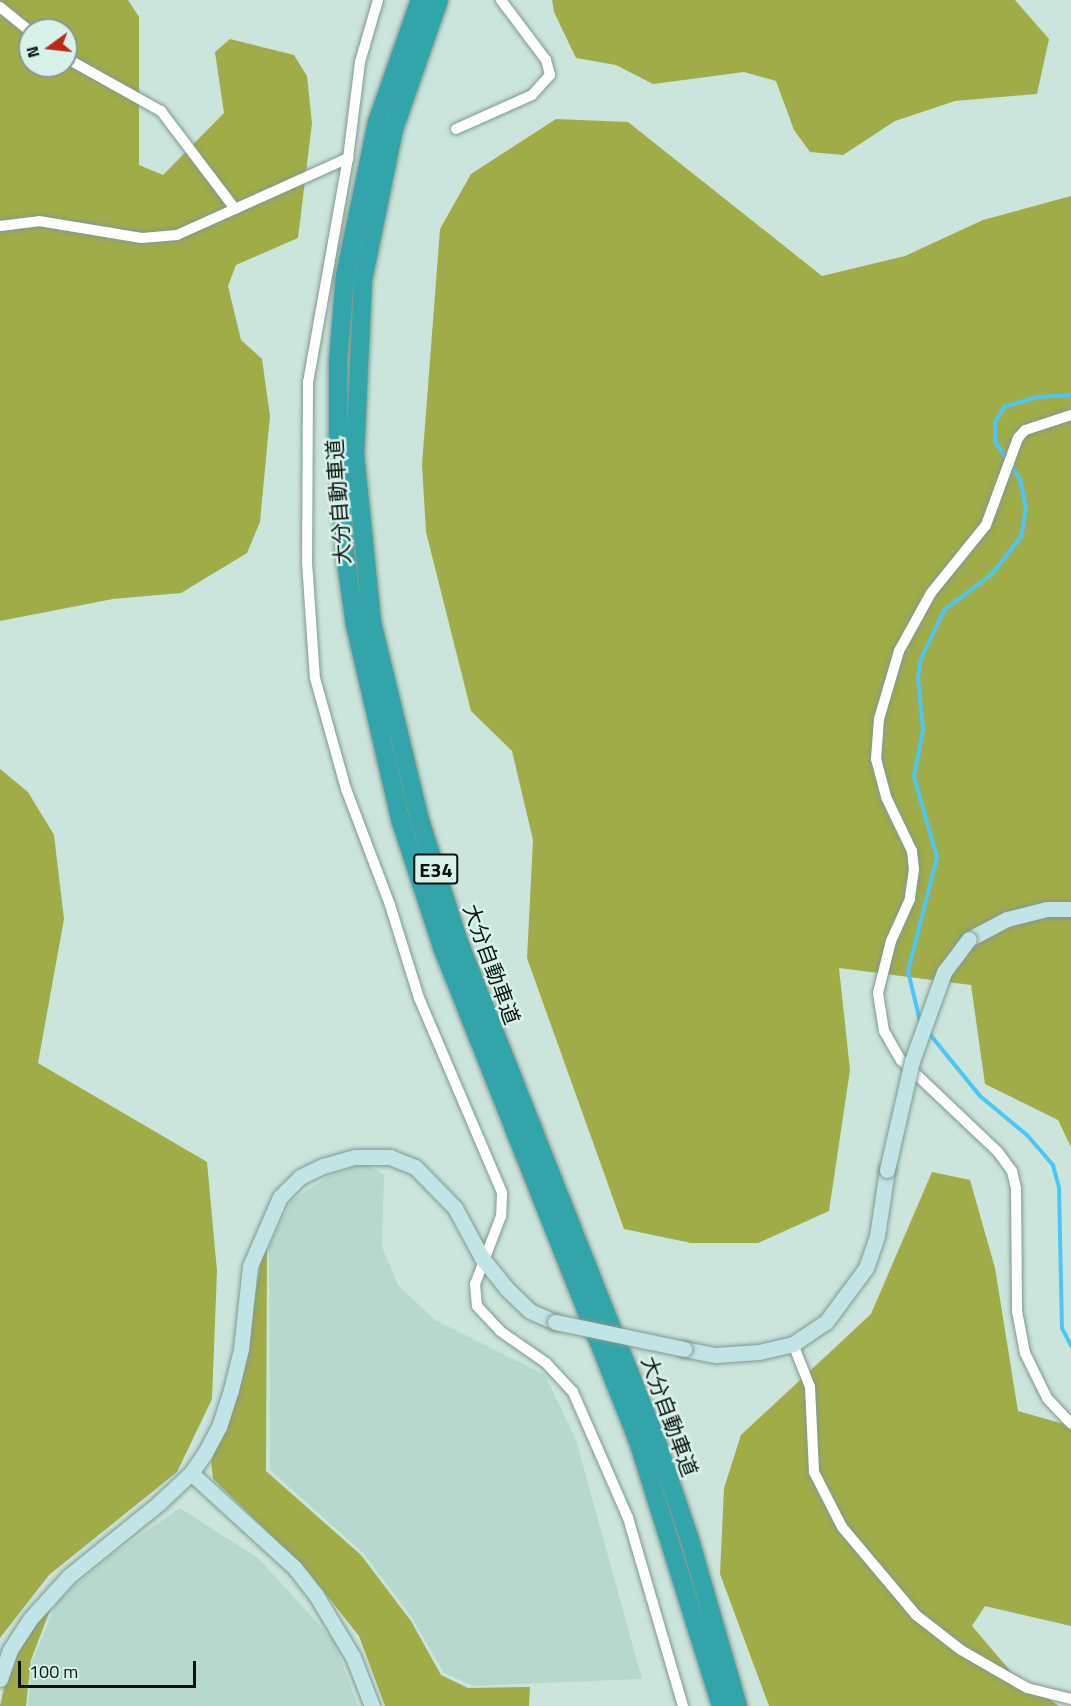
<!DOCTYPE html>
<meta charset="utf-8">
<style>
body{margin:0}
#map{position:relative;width:1071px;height:1706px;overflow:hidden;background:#cbe5dc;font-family:"Titillium Web","Noto Sans JP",sans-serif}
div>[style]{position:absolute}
.built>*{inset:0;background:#b7d9cd}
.forest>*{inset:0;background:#a0ac48}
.stream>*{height:4px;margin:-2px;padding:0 2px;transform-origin:2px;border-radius:2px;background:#4cc6f6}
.roads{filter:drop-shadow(0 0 2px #819990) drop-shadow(0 0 2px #819990)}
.street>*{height:10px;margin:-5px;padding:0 5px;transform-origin:5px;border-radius:5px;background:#fff}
.secondary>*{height:15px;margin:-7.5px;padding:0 7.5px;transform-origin:7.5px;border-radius:7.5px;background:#c1e4e6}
.highway>*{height:18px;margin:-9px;padding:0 9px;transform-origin:9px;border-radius:9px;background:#31a5aa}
.bridges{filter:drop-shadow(0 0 2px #819990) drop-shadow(0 0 2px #819990)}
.secondary-bridge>*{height:15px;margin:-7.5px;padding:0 7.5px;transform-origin:7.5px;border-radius:7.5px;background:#c1e4e6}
span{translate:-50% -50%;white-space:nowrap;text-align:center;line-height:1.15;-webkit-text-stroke:5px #d8f2e9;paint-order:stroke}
.shield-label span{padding:2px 4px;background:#d8f2e9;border:2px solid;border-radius:4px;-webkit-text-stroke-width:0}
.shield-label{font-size:20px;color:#0b1411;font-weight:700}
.street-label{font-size:21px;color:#0b1411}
.north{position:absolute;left:18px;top:18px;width:60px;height:60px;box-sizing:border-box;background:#d8f2e9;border:2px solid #869993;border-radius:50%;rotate:255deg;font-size:16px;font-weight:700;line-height:24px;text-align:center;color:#0b1411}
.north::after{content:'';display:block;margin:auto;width:21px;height:27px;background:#b82b18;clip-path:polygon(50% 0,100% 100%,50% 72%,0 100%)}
.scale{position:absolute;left:18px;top:1661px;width:178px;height:27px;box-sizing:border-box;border:3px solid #0b1411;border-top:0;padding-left:8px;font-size:18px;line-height:21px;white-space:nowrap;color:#0b1411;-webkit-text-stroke:4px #d8f2e9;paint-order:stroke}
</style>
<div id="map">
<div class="built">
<i style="clip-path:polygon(365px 1163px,384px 1175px,382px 1247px,398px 1285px,435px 1320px,545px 1375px,576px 1440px,642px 1679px,473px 1686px,444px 1673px,411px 1616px,363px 1553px,270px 1470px,269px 1246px,292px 1200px,329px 1176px)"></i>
<i style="clip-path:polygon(180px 1508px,258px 1558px,334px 1641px,358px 1706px,28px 1706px,32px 1661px,58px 1600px,109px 1557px)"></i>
</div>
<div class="forest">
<i style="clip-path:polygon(evenodd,0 0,128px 0,139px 17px,139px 165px,163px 175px,224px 113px,215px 52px,230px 39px,294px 55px,307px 76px,312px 123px,298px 238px,236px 265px,228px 286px,241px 340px,262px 359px,270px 416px,260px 522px,247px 553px,181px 593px,113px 599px,0 621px,0 0,30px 30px,66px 30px,66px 66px,30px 66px,30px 30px)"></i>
<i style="clip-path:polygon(552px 0,1015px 0,1049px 39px,1037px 94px,955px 101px,895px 121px,843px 155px,810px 152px,794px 130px,776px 81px,744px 72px,653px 84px,616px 65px,576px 58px,554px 12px)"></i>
<i style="clip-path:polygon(556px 119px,628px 122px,822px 276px,905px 256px,983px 220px,1071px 196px,1071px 1147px,1058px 1120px,985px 1084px,971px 985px,839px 968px,850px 1070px,829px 1211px,758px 1243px,691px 1243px,624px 1229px,527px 958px,533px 840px,512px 751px,471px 711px,426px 532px,422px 465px,440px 229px,471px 174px)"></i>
<i style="clip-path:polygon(0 769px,28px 792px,54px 835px,64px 919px,38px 1063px,207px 1162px,217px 1271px,212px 1399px,177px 1472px,49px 1575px,0 1638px)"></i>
<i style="clip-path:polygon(932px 1172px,970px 1180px,995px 1268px,1018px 1411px,1071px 1426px,1071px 1626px,985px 1606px,972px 1626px,1012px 1673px,1059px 1706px,769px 1706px,720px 1574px,724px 1488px,741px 1435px,871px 1314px)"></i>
<i style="clip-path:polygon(267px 1245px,266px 1471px,361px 1555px,411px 1621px,441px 1675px,468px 1688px,530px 1687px,529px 1706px,385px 1706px,359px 1636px,306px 1569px,213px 1479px,211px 1461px,227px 1422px,247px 1346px,263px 1247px)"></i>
<i style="clip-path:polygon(55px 1597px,31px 1660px,26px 1706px,0 1706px,12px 1651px)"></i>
</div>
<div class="stream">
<i style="left:920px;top:1021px;width:51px;rotate:-103.5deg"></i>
<i style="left:908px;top:971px;width:118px;rotate:-75.7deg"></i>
<i style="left:937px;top:857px;width:83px;rotate:-106deg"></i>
<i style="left:914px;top:777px;width:48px;rotate:-79.2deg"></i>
<i style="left:923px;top:730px;width:52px;rotate:-95.5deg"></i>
<i style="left:918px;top:678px;width:17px;rotate:-83deg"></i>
<i style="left:920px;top:661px;width:56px;rotate:-64.8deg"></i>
<i style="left:944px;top:610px;width:60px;rotate:-36.9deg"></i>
<i style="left:992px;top:574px;width:47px;rotate:-51.9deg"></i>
<i style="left:1021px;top:537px;width:28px;rotate:-80deg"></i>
<i style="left:1026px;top:509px;width:31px;rotate:-101deg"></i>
<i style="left:1020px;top:479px;width:45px;rotate:-123.3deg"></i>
<i style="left:995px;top:441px;width:19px;rotate:-90deg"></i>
<i style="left:995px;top:422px;width:17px;rotate:-59deg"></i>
<i style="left:1004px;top:407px;width:34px;rotate:-17deg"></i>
<i style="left:1037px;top:397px;width:34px;rotate:-3deg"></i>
<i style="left:928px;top:1032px;width:82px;rotate:50.9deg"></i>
<i style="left:980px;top:1096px;width:61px;rotate:39.7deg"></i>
<i style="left:1027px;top:1135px;width:40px;rotate:49deg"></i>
<i style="left:1053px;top:1165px;width:23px;rotate:75deg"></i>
<i style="left:1059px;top:1187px;width:141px;rotate:88.8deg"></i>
<i style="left:1062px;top:1328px;width:20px;rotate:63deg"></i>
</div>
<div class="roads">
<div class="street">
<i style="left:378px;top:0;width:65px;rotate:106.2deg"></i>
<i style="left:360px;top:62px;width:97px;rotate:97.1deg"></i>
<i style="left:348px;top:158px;width:228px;rotate:100.1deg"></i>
<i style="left:308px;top:382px;width:180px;rotate:90.3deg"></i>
<i style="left:307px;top:562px;width:116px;rotate:86.1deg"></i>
<i style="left:315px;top:678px;width:115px;rotate:74.4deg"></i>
<i style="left:346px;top:789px;width:124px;rotate:69.2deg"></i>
<i style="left:390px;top:905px;width:97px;rotate:72.7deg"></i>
<i style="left:419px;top:998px;width:212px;rotate:66.9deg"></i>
<i style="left:502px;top:1193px;width:23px;rotate:92deg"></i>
<i style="left:501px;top:1216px;width:73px;rotate:110.9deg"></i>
<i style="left:475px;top:1284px;width:22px;rotate:85deg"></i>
<i style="left:477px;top:1306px;width:34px;rotate:47deg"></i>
<i style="left:500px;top:1331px;width:56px;rotate:34.8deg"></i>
<i style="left:546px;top:1363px;width:40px;rotate:47deg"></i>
<i style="left:573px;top:1392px;width:137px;rotate:66.4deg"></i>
<i style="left:628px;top:1518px;width:196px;rotate:73.7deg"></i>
<i style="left:0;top:7px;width:38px;rotate:39deg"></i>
<i style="left:66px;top:58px;width:109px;rotate:29.2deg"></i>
<i style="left:161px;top:111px;width:123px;rotate:52.9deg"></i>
<i style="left:456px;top:129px;width:83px;rotate:-24.1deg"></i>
<i style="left:532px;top:95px;width:27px;rotate:-48deg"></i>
<i style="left:550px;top:75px;width:16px;rotate:-105deg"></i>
<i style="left:546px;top:60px;width:75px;rotate:-126.9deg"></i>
<i style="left:0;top:226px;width:39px;rotate:-7deg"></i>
<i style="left:39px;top:221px;width:104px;rotate:9.4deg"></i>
<i style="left:142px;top:238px;width:35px;rotate:-5deg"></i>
<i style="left:177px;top:235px;width:188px;rotate:-24.2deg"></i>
<i style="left:1071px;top:415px;width:48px;rotate:161.9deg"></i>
<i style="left:1025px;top:430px;width:11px;rotate:131deg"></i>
<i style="left:1018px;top:438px;width:93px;rotate:110.2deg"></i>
<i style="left:986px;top:525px;width:87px;rotate:129deg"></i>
<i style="left:931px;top:593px;width:66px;rotate:118.9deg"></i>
<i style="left:899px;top:651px;width:71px;rotate:106.4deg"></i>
<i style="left:879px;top:719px;width:40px;rotate:94.3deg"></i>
<i style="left:876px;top:759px;width:39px;rotate:75deg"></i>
<i style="left:886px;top:797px;width:60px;rotate:64.3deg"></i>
<i style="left:912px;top:851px;width:18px;rotate:84deg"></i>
<i style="left:914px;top:869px;width:30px;rotate:98deg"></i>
<i style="left:910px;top:899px;width:46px;rotate:114.3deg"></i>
<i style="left:891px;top:941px;width:54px;rotate:104deg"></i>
<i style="left:878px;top:993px;width:38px;rotate:81deg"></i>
<i style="left:884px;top:1031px;width:34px;rotate:60deg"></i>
<i style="left:901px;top:1060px;width:134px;rotate:43.5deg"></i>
<i style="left:998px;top:1152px;width:24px;rotate:54deg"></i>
<i style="left:1012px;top:1171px;width:18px;rotate:77deg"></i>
<i style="left:1016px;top:1189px;width:122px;rotate:89.5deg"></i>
<i style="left:1017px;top:1311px;width:43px;rotate:79.2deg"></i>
<i style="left:1025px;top:1353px;width:50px;rotate:63.9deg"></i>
<i style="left:1047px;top:1398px;width:35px;rotate:47deg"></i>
<i style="left:793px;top:1344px;width:46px;rotate:68.4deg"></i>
<i style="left:810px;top:1387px;width:85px;rotate:87.3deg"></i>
<i style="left:814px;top:1472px;width:62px;rotate:63deg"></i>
<i style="left:842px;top:1527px;width:115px;rotate:49.9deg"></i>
<i style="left:916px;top:1615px;width:57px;rotate:37.9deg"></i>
<i style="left:961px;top:1650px;width:76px;rotate:29.9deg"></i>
<i style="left:1027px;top:1688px;width:45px;rotate:14deg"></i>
</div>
<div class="secondary">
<i style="left:969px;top:939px;width:43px;rotate:-27.8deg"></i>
<i style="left:1007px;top:919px;width:41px;rotate:-14deg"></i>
<i style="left:1047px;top:909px;width:24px"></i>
<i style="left:684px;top:1349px;width:33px;rotate:11deg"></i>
<i style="left:716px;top:1355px;width:43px;rotate:-4deg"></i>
<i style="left:759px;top:1352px;width:35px;rotate:-13deg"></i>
<i style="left:793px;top:1344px;width:40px;rotate:-34deg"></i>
<i style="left:826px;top:1322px;width:67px;rotate:-53.5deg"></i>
<i style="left:866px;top:1268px;width:34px;rotate:-71deg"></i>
<i style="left:877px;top:1236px;width:67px;rotate:-81.4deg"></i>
<i style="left:191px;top:1473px;width:139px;rotate:42.4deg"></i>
<i style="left:294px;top:1567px;width:36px;rotate:52deg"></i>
<i style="left:316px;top:1595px;width:72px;rotate:59.2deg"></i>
<i style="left:353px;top:1657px;width:53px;rotate:68.8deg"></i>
<i style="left:0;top:1679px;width:31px;rotate:-71deg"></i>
<i style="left:10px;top:1650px;width:38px;rotate:-57deg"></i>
<i style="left:31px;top:1618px;width:57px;rotate:-47.9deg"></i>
<i style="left:69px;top:1576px;width:116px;rotate:-39deg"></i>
<i style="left:159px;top:1503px;width:44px;rotate:-43.2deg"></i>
<i style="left:191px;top:1473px;width:24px;rotate:-55deg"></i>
<i style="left:205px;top:1453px;width:30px;rotate:-62deg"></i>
<i style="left:219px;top:1427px;width:39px;rotate:-72deg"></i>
<i style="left:231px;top:1390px;width:42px;rotate:-76.3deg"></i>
<i style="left:241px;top:1349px;width:83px;rotate:-83.8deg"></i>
<i style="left:250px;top:1266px;width:75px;rotate:-66.5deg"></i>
<i style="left:280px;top:1197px;width:28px;rotate:-45deg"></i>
<i style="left:300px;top:1177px;width:25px;rotate:-26deg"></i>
<i style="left:323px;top:1166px;width:33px;rotate:-16deg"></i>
<i style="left:355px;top:1157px;width:35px"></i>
<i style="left:390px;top:1157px;width:27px;rotate:22deg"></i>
<i style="left:415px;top:1167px;width:57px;rotate:45.7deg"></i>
<i style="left:455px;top:1208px;width:57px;rotate:61.6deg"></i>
<i style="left:482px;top:1258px;width:38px;rotate:51deg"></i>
<i style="left:506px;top:1288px;width:33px;rotate:44deg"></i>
<i style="left:530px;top:1311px;width:27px;rotate:24deg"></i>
</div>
<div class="highway">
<i style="left:420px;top:0;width:129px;rotate:109.4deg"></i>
<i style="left:377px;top:122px;width:157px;rotate:101.7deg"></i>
<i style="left:345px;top:276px;width:86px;rotate:94.7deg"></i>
<i style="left:338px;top:362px;width:90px;rotate:90deg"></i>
<i style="left:338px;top:452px;width:102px;rotate:86.1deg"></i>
<i style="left:345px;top:554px;width:72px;rotate:82deg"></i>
<i style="left:355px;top:625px;width:202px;rotate:76.9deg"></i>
<i style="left:401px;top:822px;width:132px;rotate:71.8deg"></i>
<i style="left:442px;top:947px;width:531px;rotate:68.36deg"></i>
<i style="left:638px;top:1441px;width:278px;rotate:72.6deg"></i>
<i style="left:439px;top:0;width:137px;rotate:109.2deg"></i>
<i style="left:394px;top:129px;width:154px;rotate:101.6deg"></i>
<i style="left:363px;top:280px;width:174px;rotate:92.6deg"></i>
<i style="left:355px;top:454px;width:169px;rotate:84.2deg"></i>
<i style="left:372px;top:622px;width:201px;rotate:76.4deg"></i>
<i style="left:419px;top:817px;width:131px;rotate:72.3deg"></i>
<i style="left:459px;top:942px;width:532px;rotate:68.4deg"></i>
<i style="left:655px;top:1437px;width:109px;rotate:71.2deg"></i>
<i style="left:690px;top:1540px;width:173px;rotate:73.9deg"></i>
</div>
</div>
<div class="bridges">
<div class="secondary-bridge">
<i style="left:887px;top:1170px;width:112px;rotate:-77.1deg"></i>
<i style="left:912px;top:1061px;width:95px;rotate:-70.2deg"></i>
<i style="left:944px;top:972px;width:41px;rotate:-52.9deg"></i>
<i style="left:555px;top:1322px;width:132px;rotate:11.8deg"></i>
</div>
</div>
<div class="shield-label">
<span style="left:436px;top:869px">E34</span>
</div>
<div class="street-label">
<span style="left:338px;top:502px;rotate:-94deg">大分自動車道</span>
<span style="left:492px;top:964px;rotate:70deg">大分自動車道</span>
<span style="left:670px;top:1416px;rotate:70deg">大分自動車道</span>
</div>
<div class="north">N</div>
<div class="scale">100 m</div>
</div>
